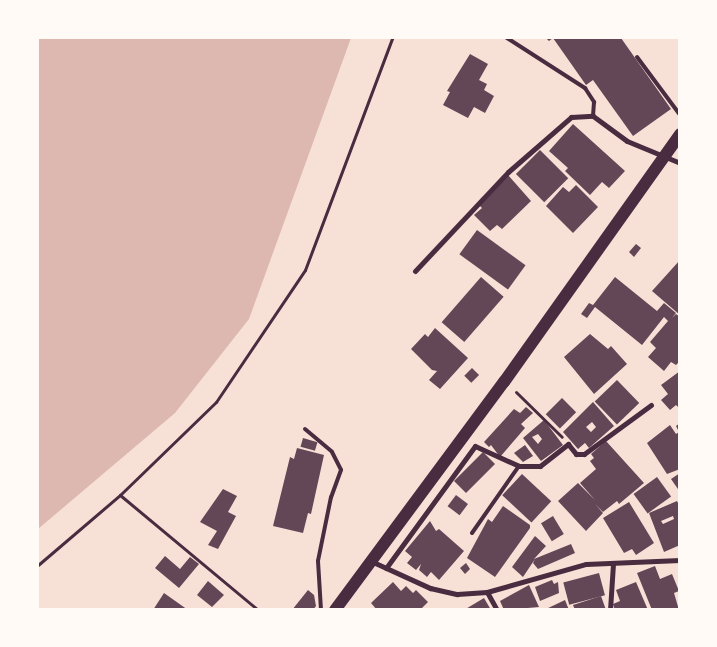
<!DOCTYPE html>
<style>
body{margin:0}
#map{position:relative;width:717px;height:647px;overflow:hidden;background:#f7e1d7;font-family:Karla,sans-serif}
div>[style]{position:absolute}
.water>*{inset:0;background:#dcb8b0}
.building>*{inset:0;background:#644757;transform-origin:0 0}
.path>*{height:3px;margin:-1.5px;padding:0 1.5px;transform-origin:1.5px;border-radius:1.5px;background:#4a2c40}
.service>*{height:4px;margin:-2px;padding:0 2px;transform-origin:2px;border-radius:2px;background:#4a2c40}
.minor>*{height:5px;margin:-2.5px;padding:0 2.5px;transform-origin:2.5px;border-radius:2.5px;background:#4a2c40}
.primary>*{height:12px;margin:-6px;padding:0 6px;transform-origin:6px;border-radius:6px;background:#4a2c40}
span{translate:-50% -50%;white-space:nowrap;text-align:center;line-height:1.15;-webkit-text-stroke:4.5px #fffaf5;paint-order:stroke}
.frame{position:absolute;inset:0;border:39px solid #fffaf5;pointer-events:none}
</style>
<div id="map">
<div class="water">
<i style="clip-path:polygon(38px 38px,351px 38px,249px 319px,175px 413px,38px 529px)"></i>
</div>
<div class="building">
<i style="clip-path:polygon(546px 38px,621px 38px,671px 109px,633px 136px,593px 80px,586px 85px,553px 38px,549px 41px)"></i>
<i style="clip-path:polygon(470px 54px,488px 64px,479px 80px,487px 84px,484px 90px,494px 96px,485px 113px,474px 107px,468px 118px,443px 105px,450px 92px,447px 91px)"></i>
<i style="clip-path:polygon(573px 124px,625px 171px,609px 188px,602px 182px,590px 195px,565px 171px,568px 168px,549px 151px)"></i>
<i style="left:540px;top:150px;width:40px;height:34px;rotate:45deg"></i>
<i style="clip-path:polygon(508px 175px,531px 201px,502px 229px,497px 225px,490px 231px,474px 215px,482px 208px,478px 204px)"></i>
<i style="clip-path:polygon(576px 185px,598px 207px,573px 233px,546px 206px,563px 187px,569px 192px)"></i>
<i style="left:477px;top:230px;width:60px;height:30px;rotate:36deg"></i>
<i style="clip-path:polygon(636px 244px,641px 248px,634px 257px,629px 252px)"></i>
<i style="clip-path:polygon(680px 260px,680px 315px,652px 291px)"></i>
<i style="left:481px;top:277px;width:30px;height:60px;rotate:41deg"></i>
<i style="clip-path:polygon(615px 277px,657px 311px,664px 303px,676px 313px,672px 318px,676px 314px,680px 317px,680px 361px,676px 365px,671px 362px,664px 371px,648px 357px,656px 348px,650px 342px,668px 321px,664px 317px,642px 345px,595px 307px,587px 318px,581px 314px,589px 303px,593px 305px)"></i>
<i style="clip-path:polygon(435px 328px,468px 358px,440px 389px,429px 380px,437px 371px,432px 370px,411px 349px,425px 334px,428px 337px)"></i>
<i style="clip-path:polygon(590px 334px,608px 349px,611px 346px,627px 364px,594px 394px,564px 357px)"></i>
<i style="left:472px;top:368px;width:10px;height:11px;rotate:45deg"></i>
<i style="clip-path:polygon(680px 371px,680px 409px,676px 405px,670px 410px,661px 400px,668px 394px,661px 385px)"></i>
<i style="left:617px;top:380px;width:32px;height:31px;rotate:46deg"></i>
<i style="left:562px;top:398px;width:20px;height:23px;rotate:45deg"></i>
<i style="clip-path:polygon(evenodd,593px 402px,614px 426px,589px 448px,585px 443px,578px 449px,563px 432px,593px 402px,592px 422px,596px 427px,591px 432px,586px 427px,592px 422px)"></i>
<i style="clip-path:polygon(526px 407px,533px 413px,521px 424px,525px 428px,500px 457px,491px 445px,489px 447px,484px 442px,514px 409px,520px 413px)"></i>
<i style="clip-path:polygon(evenodd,544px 420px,563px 445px,541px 461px,523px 438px,544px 420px,538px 434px,542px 439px,538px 444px,532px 437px,538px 434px)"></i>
<i style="clip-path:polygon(680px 423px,680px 469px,667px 474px,647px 443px,670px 425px,676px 434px,679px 432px,676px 426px)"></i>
<i style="left:303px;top:438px;width:15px;height:9px;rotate:16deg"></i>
<i style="clip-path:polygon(606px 441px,644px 483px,619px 504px,617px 501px,603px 512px,595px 504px,603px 513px,586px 531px,558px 501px,578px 483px,595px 500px,580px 483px,596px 469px,590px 461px,594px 458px,591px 454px)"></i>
<i style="clip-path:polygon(525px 445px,533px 456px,523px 462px,514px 453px)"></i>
<i style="clip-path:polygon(297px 448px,324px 455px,311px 514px,308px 513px,303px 533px,273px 526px,290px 457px,294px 459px)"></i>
<i style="left:483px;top:452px;width:17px;height:41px;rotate:45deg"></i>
<i style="clip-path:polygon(680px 473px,680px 492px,671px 479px)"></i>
<i style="left:522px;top:474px;width:40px;height:29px;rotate:43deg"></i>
<i style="left:657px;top:477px;width:24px;height:29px;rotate:54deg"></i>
<i style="clip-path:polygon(223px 489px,237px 496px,228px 512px,236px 516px,218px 549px,208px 545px,217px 531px,200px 522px)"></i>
<i style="left:456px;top:495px;width:15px;height:14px;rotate:37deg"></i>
<i style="clip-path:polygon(evenodd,677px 501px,680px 507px,680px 545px,664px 552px,649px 513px,677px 501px,673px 516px,674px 519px,663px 524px,661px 521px,673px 516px)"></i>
<i style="clip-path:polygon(629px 502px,654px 543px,636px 555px,632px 549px,624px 553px,603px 518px)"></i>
<i style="clip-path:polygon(503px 506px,530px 525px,530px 528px,495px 577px,467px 558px,488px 519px,492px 522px)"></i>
<i style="left:553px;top:516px;width:21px;height:14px;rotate:59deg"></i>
<i style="clip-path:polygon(430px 521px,436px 531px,439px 529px,464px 551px,439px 580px,431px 572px,427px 577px,419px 570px,421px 564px,416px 570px,407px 563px,412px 557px,405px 551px)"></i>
<i style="clip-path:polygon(535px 536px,546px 546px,534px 559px,571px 544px,575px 553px,538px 569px,533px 563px,535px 559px,523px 577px,512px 567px)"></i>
<i style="clip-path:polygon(165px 556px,180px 569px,190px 557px,199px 564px,179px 588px,155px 568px)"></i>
<i style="clip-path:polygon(466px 563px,470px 569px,465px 574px,460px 568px)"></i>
<i style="clip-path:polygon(655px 566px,660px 579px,672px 574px,679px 591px,674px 593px,679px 610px,652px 610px,637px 573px)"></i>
<i style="left:599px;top:573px;width:23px;height:37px;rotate:75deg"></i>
<i style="clip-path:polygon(552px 580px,554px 584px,558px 582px,559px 593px,540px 601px,535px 587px)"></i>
<i style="clip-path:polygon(208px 581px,224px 595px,212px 607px,197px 595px)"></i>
<i style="clip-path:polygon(393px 582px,401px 591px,406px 586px,413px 593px,416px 590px,428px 602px,420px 610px,377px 610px,371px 603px)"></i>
<i style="clip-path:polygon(636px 582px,648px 610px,615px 610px,613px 604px,620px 601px,616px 590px)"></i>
<i style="clip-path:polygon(529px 585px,539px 607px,504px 610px,500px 601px)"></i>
<i style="clip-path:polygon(308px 590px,314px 595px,316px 606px,313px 610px,292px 610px)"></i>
<i style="clip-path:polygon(164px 593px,188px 610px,153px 610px)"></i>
<i style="clip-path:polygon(601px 596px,606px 610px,575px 610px,573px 605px)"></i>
<i style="clip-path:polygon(484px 598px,491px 610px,464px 610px)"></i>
<i style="clip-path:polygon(565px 600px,569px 610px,544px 610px)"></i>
</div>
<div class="path">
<i style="left:516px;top:392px;width:64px;rotate:44.4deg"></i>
<i style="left:120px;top:495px;width:180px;rotate:39.8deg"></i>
<i style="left:38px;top:565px;width:108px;rotate:-40.5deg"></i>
<i style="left:120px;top:495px;width:134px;rotate:-44.1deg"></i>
<i style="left:216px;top:402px;width:159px;rotate:-56deg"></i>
<i style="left:305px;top:270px;width:248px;rotate:-69.4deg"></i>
</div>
<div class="service">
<i style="left:507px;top:38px;width:93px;rotate:32.7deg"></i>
<i style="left:585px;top:88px;width:17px;rotate:57deg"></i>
<i style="left:594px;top:102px;width:14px;rotate:94deg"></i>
<i style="left:637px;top:57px;width:72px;rotate:53.4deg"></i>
<i style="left:305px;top:429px;width:35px;rotate:40deg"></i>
<i style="left:332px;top:452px;width:20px;rotate:63deg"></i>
<i style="left:341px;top:470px;width:29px;rotate:110deg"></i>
<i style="left:331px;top:497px;width:65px;rotate:101.5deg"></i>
<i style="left:318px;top:561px;width:49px;rotate:86.5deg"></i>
<i style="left:472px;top:533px;width:82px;rotate:-55deg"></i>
</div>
<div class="minor">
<i style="left:415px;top:271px;width:136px;rotate:-46.8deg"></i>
<i style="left:508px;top:172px;width:84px;rotate:-41.1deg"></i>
<i style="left:571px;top:117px;width:22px;rotate:-3deg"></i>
<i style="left:593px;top:116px;width:42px;rotate:36.3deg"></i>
<i style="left:627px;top:141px;width:57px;rotate:22.5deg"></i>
<i style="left:373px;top:562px;width:63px;rotate:24.5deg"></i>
<i style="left:430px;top:588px;width:28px;rotate:13deg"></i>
<i style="left:457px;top:594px;width:30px;rotate:-4deg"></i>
<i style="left:487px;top:592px;width:103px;rotate:-15.8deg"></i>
<i style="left:586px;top:564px;width:94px;rotate:-2.4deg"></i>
<i style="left:386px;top:568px;width:151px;rotate:-53.9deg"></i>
<i style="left:475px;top:446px;width:48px;rotate:24.4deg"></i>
<i style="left:519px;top:466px;width:21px"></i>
<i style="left:540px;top:466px;width:36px;rotate:-38deg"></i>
<i style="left:568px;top:444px;width:13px;rotate:51deg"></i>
<i style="left:576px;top:454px;width:8px"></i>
<i style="left:584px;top:454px;width:83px;rotate:-36.2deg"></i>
<i style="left:487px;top:592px;width:21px;rotate:61deg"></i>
<i style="left:610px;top:610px;width:47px;rotate:-86.3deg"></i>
</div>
<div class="primary">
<i style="left:335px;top:610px;width:284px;rotate:-53.5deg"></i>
<i style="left:504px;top:382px;width:304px;rotate:-54.6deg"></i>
</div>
<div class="frame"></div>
</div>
